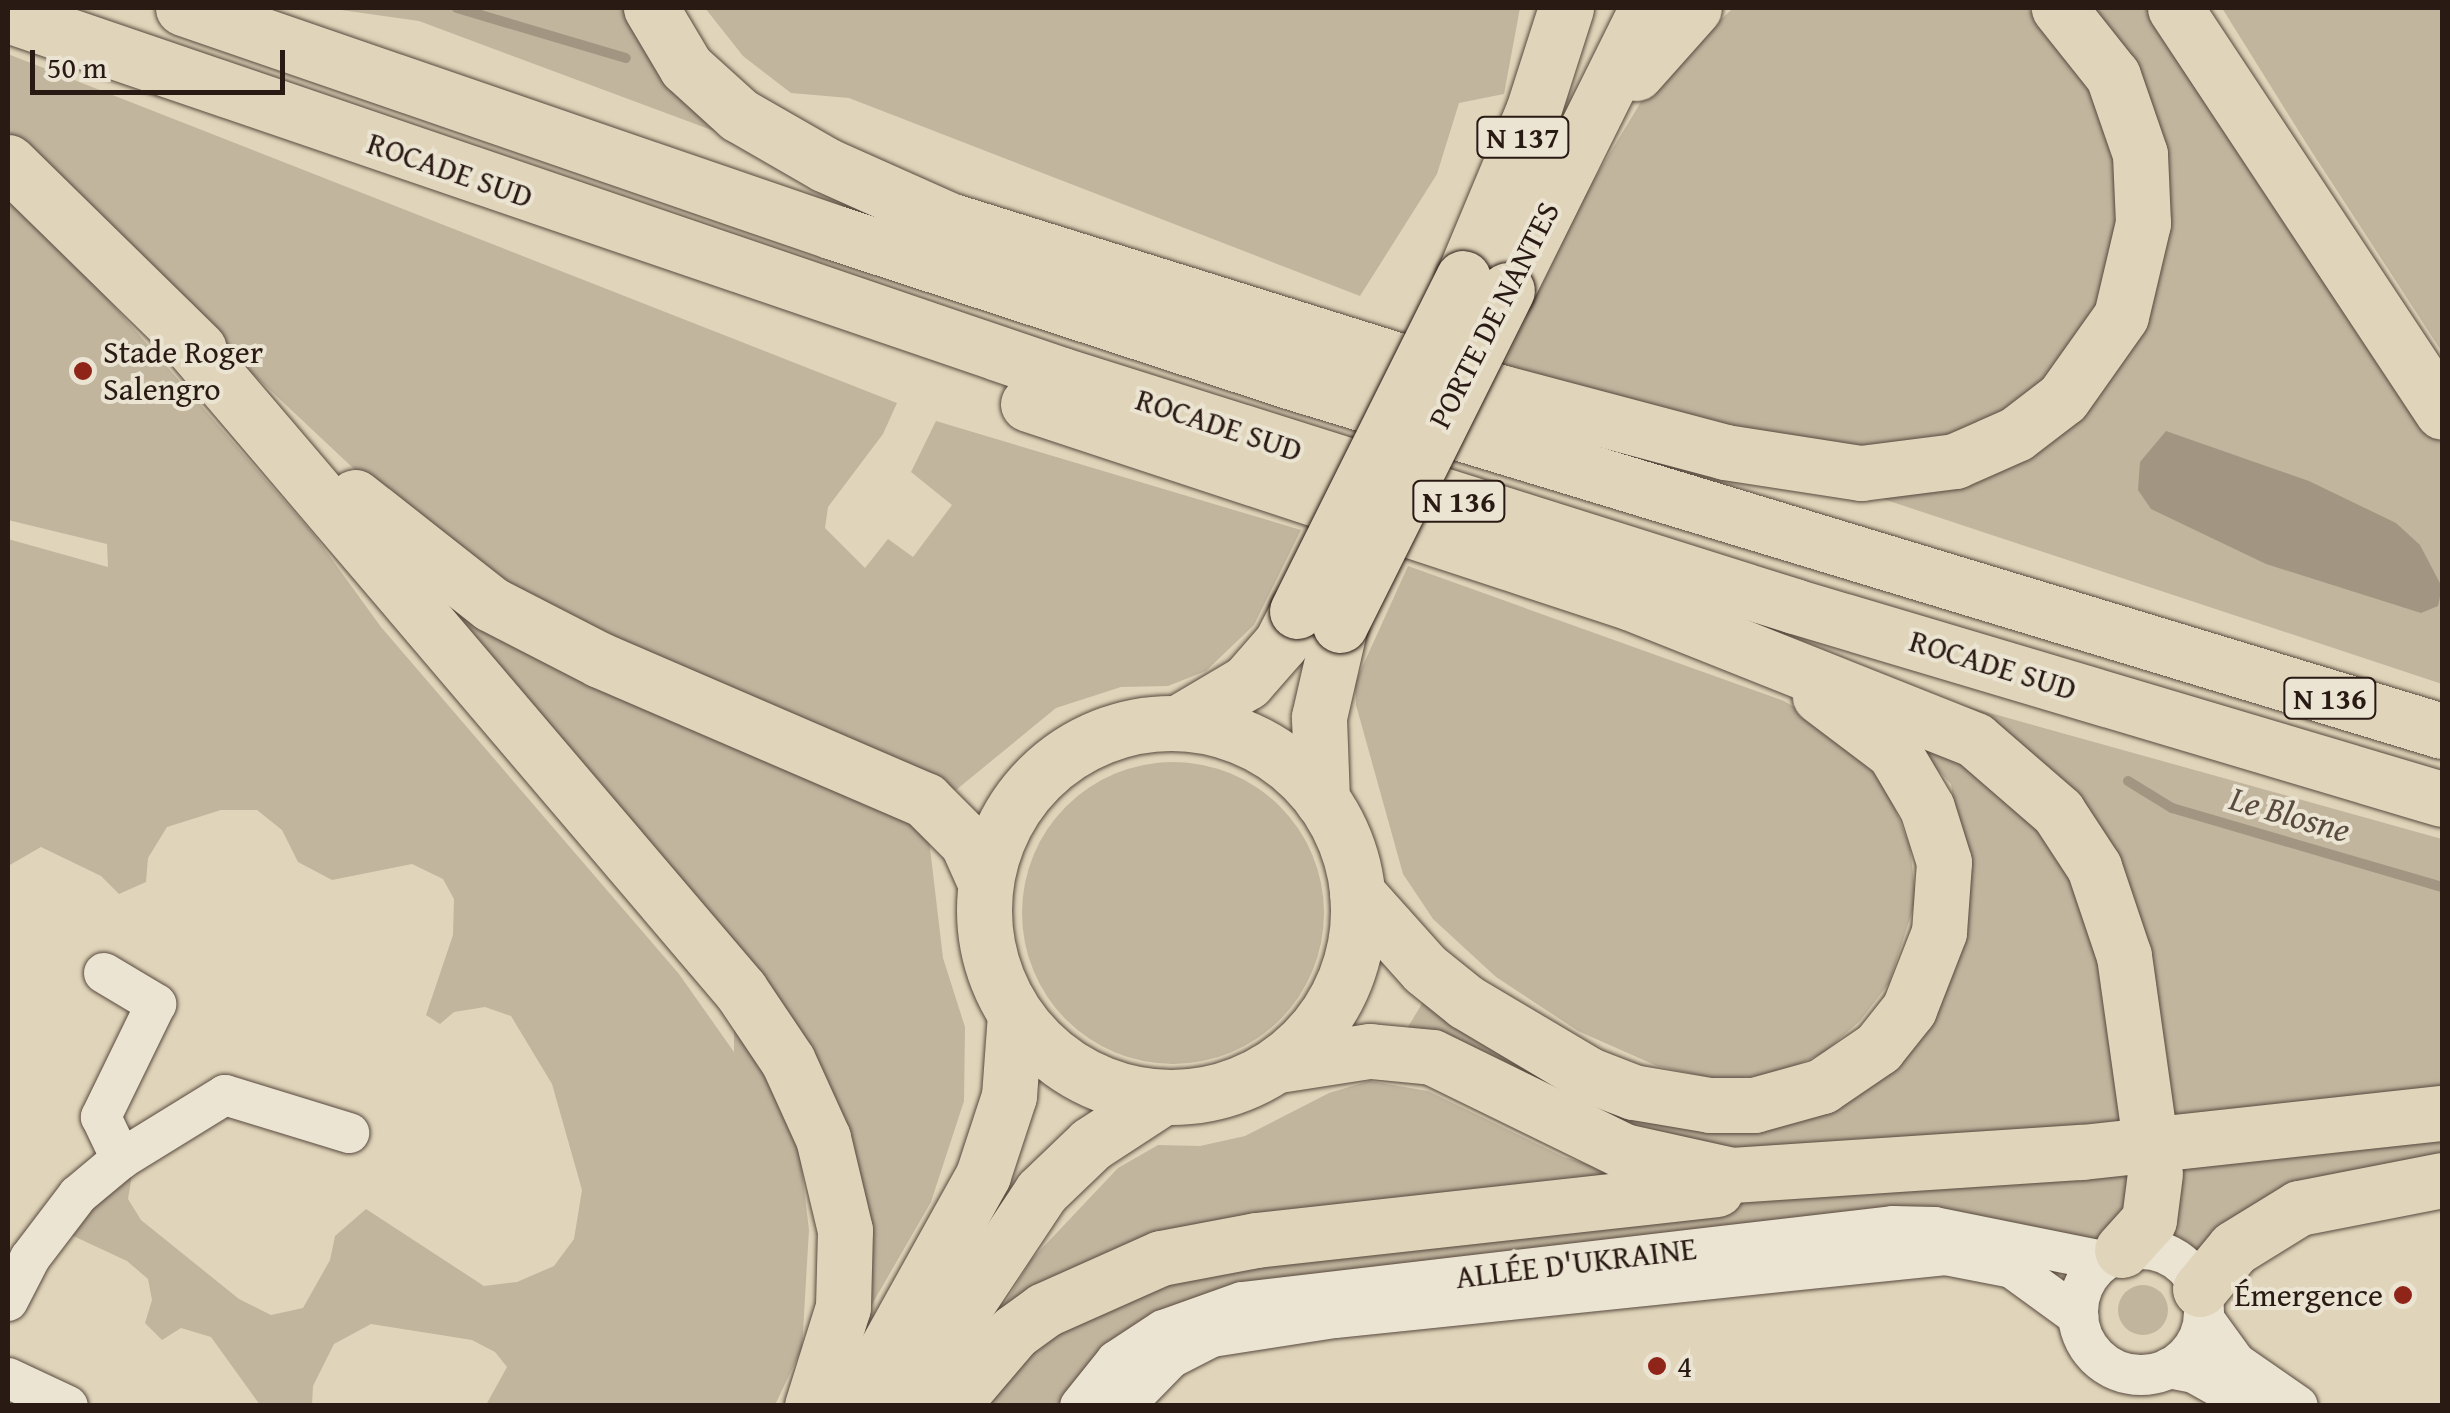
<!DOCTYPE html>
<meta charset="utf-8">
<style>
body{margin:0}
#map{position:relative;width:2450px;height:1413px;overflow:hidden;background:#e0d5ba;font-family:"Gentium Book Plus",serif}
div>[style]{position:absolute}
.green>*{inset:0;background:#c1b59e}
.round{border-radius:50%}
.water>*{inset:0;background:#a29582}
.stream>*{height:10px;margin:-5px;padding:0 5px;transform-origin:5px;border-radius:5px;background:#a29582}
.roads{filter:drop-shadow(0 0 2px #58493e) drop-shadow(0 0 2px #58493e)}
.minor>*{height:40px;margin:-20px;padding:0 20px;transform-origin:20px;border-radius:20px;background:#ebe4d2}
.minor>.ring{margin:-20px;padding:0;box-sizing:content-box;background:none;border:40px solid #ebe4d2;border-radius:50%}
.highway>*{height:55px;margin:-27.5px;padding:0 27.5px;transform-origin:27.5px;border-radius:27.5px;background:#e0d5ba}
.highway>.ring{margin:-27.5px;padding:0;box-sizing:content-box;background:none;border:55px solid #e0d5ba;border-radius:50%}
.bridges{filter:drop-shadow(0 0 2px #2a1a14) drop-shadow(0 0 2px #2a1a14)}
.highway-bridge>*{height:55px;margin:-27.5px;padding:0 27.5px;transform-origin:27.5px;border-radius:27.5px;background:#e0d5ba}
.dots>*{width:28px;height:28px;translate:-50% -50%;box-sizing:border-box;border:5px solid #ebe4d2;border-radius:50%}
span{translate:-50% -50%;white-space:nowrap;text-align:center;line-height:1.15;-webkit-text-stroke:8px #ebe4d2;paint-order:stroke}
.shield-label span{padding:2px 8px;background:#ebe4d2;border:2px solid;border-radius:8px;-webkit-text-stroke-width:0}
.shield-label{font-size:30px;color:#2a1a14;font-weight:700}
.street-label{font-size:32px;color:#2a1a14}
.poi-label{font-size:32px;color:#2a1a14}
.left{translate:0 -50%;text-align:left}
.right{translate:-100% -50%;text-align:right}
.water-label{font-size:35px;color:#5a4b40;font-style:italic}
.frame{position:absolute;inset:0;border:10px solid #2a1a14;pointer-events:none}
.scale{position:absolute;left:30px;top:50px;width:255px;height:45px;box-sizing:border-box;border:5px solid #2a1a14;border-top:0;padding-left:12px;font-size:30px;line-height:35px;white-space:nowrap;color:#2a1a14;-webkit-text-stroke:8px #ebe4d2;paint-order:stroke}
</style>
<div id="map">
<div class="green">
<i style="clip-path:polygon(327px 8px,633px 8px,733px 138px,419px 21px)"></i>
<i style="clip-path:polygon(705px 8px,1520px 8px,1504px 94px,1459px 103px,1437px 174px,1360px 296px,849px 98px,791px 93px,743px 56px)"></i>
<i style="clip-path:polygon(1733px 8px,2027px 8px,2082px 66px,2123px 188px,2102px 303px,2046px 380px,2007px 412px,1968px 431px,1867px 450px,1792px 444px,1502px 369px,1584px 196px,1647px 92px)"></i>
<i style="clip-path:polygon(2086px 8px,2154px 8px,2347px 309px,2442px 443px,2442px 684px,1859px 491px,1970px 473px,2156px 274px)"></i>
<i style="clip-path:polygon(2222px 8px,2442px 8px,2442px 352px,2308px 146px)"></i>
<i style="clip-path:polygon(8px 54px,897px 403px,883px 434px,828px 507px,825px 528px,865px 568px,888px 539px,913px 557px,952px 505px,911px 472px,936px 421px,1301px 530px,1254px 625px,1206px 671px,1168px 686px,1121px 687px,1056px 708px,956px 790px,931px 783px,580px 630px,402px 514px,8px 144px)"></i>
<i style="clip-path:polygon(8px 198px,78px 265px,315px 536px,381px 627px,679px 974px,734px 1052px,734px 1016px,796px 1121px,809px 1230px,802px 1348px,775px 1405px,486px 1405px,507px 1367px,495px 1352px,472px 1340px,371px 1324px,334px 1344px,313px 1386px,312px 1405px,260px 1405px,211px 1337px,181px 1328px,162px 1340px,145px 1323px,152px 1300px,148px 1279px,127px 1261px,69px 1234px,94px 1190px,133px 1169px,128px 1199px,141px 1220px,239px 1299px,271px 1315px,303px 1308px,330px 1260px,335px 1236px,366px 1209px,484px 1286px,517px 1282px,554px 1266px,574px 1239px,582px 1190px,552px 1084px,511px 1016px,485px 1007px,454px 1012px,440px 1024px,426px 1015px,453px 935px,454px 899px,443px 879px,412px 864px,332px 880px,298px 862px,282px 830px,257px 810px,221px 810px,167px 827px,148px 858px,146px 882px,119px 894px,101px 876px,41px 847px,8px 866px,8px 539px,108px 567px,107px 544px,8px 520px)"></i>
<i style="clip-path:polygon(1408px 566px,1784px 701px,1836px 732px,1886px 786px,1910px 847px,1916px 900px,1889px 983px,1860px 1021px,1823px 1053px,1777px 1074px,1720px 1080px,1657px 1066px,1578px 1031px,1496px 977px,1433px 919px,1403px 874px,1356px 705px,1355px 683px)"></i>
<i style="clip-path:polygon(452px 592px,928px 831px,943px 958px,965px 1027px,964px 1101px,931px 1202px,852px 1339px,841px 1136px,445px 620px)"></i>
<i style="clip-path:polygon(1940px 699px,2442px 839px,2442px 1093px,2159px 1120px,2129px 908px)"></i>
<i style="clip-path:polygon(1890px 719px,1992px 772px,2056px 849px,2093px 912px,2135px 1125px,1694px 1152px,1412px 1039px,1408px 1027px,1426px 997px,1542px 1076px,1822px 1099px,1965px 896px,1951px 784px)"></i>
<i class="round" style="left:1022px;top:762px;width:302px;height:302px"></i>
<i style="clip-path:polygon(1369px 1081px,1428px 1091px,1564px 1157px,1637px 1179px,1001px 1310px,1031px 1260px,1118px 1168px,1158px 1145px,1200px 1146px,1245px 1136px,1329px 1093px)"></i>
<i style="clip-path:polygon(2442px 1132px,2442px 1166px,2199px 1258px,2167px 1237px,2163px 1170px)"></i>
<i style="clip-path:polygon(2139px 1170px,2143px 1198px,2094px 1242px,2037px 1229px,1084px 1371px,1060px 1405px,963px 1406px,1120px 1283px,1684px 1207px)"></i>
<i class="round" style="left:2118px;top:1285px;width:50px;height:50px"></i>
</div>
<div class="water">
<i style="clip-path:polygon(2166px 431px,2309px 481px,2396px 523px,2420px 545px,2442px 587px,2438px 606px,2421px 613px,2266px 564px,2151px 509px,2138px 490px,2140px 462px)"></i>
</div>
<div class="stream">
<i style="left:457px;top:8px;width:176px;rotate:16.5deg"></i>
<i style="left:2128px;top:781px;width:52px;rotate:31.5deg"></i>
<i style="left:2172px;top:808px;width:281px;rotate:16.3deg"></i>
</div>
<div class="roads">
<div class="minor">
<i style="left:104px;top:973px;width:61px;rotate:30.8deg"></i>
<i style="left:156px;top:1004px;width:126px;rotate:116deg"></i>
<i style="left:101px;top:1117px;width:47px;rotate:64.5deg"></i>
<i class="ring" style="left:2078px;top:1249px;width:86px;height:86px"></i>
<i style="left:8px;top:1301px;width:48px;rotate:-62.9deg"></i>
<i style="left:30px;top:1258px;width:79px;rotate:-52.7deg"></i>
<i style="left:78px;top:1195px;width:56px;rotate:-39.9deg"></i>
<i style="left:121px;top:1159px;width:122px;rotate:-31.6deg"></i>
<i style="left:225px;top:1095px;width:130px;rotate:17deg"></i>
<i style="left:2204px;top:1319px;width:54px;rotate:54deg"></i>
<i style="left:2236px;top:1363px;width:75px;rotate:34.7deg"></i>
<i style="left:2169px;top:1368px;width:25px;rotate:11deg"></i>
<i style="left:2194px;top:1373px;width:68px;rotate:29.2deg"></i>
<i style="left:8px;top:1378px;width:66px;rotate:25deg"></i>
<i style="left:1080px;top:1406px;width:58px;rotate:-51.3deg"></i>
<i style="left:1116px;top:1361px;width:56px;rotate:-33.4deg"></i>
<i style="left:1163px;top:1330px;width:84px;rotate:-19.5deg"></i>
<i style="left:1242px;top:1302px;width:655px;rotate:-6.66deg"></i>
<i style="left:1893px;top:1226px;width:42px;rotate:1.4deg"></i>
<i style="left:1935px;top:1227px;width:172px;rotate:11.4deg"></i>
<i style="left:1124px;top:1406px;width:67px;rotate:-45.6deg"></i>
<i style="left:1171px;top:1358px;width:46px;rotate:-27.1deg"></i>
<i style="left:1212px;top:1337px;width:124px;rotate:-8.8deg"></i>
<i style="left:1335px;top:1318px;width:614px;rotate:-5.89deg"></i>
<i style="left:1946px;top:1255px;width:67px;rotate:11.1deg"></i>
<i style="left:2012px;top:1268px;width:82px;rotate:36deg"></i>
</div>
<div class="highway">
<i style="left:183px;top:8px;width:688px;rotate:19.01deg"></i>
<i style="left:833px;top:232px;width:496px;rotate:18.1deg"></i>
<i style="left:1305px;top:386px;width:1188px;rotate:16.88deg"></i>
<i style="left:651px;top:8px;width:69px;rotate:59.3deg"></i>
<i style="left:686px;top:67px;width:72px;rotate:42.2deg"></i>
<i style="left:739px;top:115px;width:100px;rotate:29.9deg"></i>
<i style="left:826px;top:165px;width:135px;rotate:24.1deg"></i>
<i style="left:949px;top:220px;width:577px;rotate:17.34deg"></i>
<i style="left:1500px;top:392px;width:233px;rotate:14.9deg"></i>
<i style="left:1725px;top:452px;width:138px;rotate:8.8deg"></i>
<i style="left:1861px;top:473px;width:95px;rotate:-7.3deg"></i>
<i style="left:1955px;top:461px;width:67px;rotate:-23.9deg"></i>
<i style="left:2016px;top:434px;width:59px;rotate:-37.5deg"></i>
<i style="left:2063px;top:398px;width:100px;rotate:-54.7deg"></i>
<i style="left:2121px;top:316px;width:96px;rotate:-76.7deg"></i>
<i style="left:2143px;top:223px;width:69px;rotate:-92.5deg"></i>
<i style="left:2140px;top:154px;width:83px;rotate:-109.1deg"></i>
<i style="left:2113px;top:76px;width:87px;rotate:-128.5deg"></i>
<i style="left:2175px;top:8px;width:484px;rotate:56.5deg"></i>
<i style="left:8px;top:15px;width:1114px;rotate:18.86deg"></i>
<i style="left:1062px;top:375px;width:768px;rotate:17.51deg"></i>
<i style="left:1794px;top:606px;width:676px;rotate:16.59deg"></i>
<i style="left:1636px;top:73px;width:87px;rotate:-48.3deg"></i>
<i style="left:8px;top:162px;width:267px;rotate:44.4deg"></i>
<i style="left:1463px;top:278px;width:181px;rotate:-67.3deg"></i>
<i style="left:1533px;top:111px;width:108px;rotate:-72.2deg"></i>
<i style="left:1507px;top:290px;width:315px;rotate:-63.6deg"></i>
<i style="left:173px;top:324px;width:876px;rotate:49.58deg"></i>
<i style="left:741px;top:991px;width:84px;rotate:56.1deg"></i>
<i style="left:788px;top:1061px;width:85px;rotate:65.6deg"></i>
<i style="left:823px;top:1138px;width:95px;rotate:76.6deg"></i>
<i style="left:845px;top:1230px;width:77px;rotate:91.5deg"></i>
<i style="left:843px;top:1307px;width:104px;rotate:107.4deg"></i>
<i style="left:1028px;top:404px;width:635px;rotate:18.26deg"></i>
<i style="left:1631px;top:603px;width:370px;rotate:21.7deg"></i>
<i style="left:1975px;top:740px;width:110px;rotate:40.9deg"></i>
<i style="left:2058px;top:812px;width:66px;rotate:56.8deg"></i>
<i style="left:2094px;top:867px;width:94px;rotate:71.4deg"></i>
<i style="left:2124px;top:956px;width:166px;rotate:82deg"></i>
<i style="left:355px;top:497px;width:173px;rotate:38.2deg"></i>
<i style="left:491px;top:604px;width:123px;rotate:27.2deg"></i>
<i style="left:600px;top:660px;width:354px;rotate:23.3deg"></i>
<i style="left:925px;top:800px;width:59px;rotate:45deg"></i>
<i style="left:967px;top:842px;width:44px;rotate:65.8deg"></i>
<i style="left:1178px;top:723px;width:80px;rotate:-30.7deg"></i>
<i style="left:1247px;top:682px;width:52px;rotate:-48.9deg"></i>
<i style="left:1281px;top:643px;width:36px;rotate:-63deg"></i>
<i class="ring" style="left:984px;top:723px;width:319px;height:319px"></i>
<i style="left:1322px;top:800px;width:83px;rotate:-92.1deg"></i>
<i style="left:1319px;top:717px;width:94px;rotate:-77.1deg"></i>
<i style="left:1357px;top:893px;width:102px;rotate:48.2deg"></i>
<i style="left:1425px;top:969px;width:53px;rotate:38.8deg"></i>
<i style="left:1466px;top:1002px;width:143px;rotate:30.7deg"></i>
<i style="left:1589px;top:1075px;width:47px;rotate:21.1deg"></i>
<i style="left:1633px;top:1092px;width:78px;rotate:9.6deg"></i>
<i style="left:1710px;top:1105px;width:44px"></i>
<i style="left:1754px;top:1105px;width:71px;rotate:-15.6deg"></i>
<i style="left:1822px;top:1086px;width:68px;rotate:-34.2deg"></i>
<i style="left:1878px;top:1048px;width:50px;rotate:-51.5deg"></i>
<i style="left:1909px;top:1009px;width:83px;rotate:-68.7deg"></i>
<i style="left:1939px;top:932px;width:70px;rotate:-85.9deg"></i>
<i style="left:1944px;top:862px;width:57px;rotate:-107.5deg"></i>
<i style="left:1927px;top:808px;width:65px;rotate:-120.5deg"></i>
<i style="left:1894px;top:752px;width:93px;rotate:-142.9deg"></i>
<i style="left:1278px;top:1065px;width:93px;rotate:-8.7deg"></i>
<i style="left:1370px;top:1051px;width:62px;rotate:5.5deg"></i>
<i style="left:1432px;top:1057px;width:214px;rotate:26.1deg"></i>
<i style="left:1624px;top:1151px;width:111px;rotate:12.5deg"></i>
<i style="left:1732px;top:1175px;width:351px;rotate:-3.8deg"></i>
<i style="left:2082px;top:1152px;width:362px;rotate:-6.2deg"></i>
<i style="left:2122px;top:1250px;width:40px;rotate:-48deg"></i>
<i style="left:2149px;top:1220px;width:47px;rotate:-82.7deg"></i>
<i style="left:2200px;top:1289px;width:53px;rotate:-50.3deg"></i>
<i style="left:2234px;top:1248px;width:76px;rotate:-31.6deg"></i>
<i style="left:2299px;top:1208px;width:146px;rotate:-11.1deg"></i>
<i style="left:846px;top:1406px;width:23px;rotate:-41deg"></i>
<i style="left:863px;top:1391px;width:247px;rotate:-60.9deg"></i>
<i style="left:983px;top:1175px;width:83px;rotate:-71.8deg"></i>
<i style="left:1009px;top:1096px;width:81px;rotate:-85.8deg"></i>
<i style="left:899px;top:1406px;width:257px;rotate:-56.4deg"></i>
<i style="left:1041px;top:1192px;width:69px;rotate:-43.8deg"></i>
<i style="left:1091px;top:1144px;width:86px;rotate:-33.1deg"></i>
<i style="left:951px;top:1406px;width:97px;rotate:-49.6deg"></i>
<i style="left:1014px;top:1332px;width:37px;rotate:-36deg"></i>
<i style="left:1044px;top:1310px;width:128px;rotate:-24deg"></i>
<i style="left:1161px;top:1258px;width:97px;rotate:-10.7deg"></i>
<i style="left:1256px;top:1240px;width:463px;rotate:-6.3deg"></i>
</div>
</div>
<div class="bridges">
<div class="highway-bridge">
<i style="left:1297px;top:611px;width:372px;rotate:-63.5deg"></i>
<i style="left:1340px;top:625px;width:374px;rotate:-63.5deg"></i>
</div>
</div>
<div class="dots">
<i style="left:83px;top:371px;background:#8f2418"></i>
<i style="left:2403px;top:1295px;background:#8f2418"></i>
<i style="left:1657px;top:1366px;background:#8f2418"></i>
</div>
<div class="shield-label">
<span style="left:1523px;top:137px">N 137</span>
<span style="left:1459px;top:501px">N 136</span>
<span style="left:2330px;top:698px">N 136</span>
</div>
<div class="street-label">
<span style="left:450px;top:170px;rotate:19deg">ROCADE SUD</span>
<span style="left:1494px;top:315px;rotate:-63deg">PORTE DE NANTES</span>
<span style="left:1219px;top:425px;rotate:18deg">ROCADE SUD</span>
<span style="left:1993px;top:665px;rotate:17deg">ROCADE SUD</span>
<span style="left:1576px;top:1263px;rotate:-7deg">ALLÉE D'UKRAINE</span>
</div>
<div class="poi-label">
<span class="left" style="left:103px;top:371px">Stade Roger<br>Salengro</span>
<span class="right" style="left:2383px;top:1295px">Émergence</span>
<span class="left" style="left:1677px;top:1366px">4</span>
</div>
<div class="water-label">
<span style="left:2290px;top:814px;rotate:16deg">Le Blosne</span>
</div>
<div class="frame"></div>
<div class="scale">50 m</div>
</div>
